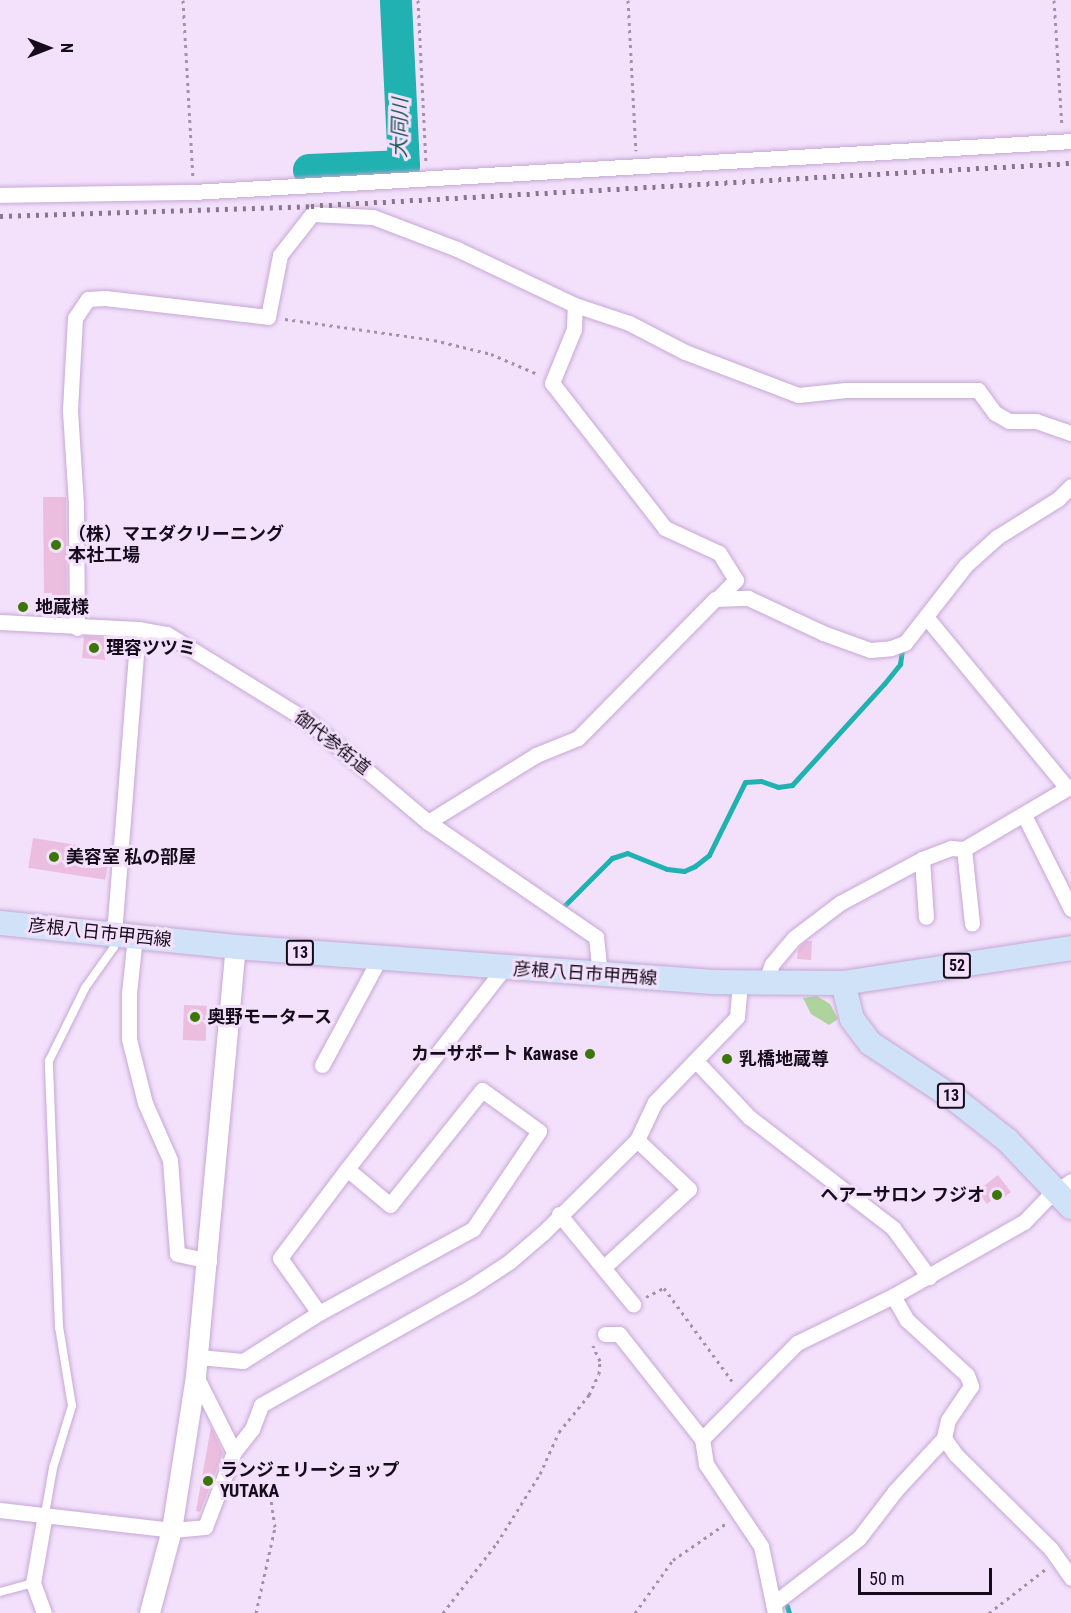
<!DOCTYPE html>
<meta charset="utf-8">
<style>
body{margin:0}
#map{position:relative;width:1071px;height:1613px;overflow:hidden;background:#f3e1fc;font-family:"Roboto Condensed","Noto Sans JP",sans-serif}
div>[style]{position:absolute}
.green>*{inset:0;background:#afd39c}
.stream>*{height:5px;margin:-2.5px;padding:0 2.5px;transform-origin:2.5px;border-radius:2.5px;background:#21b1b1}
.river>*{height:32px;margin:-16px;padding:0 16px;transform-origin:16px;border-radius:16px;background:#21b1b1}
.building>*{inset:0;background:#ebbddf;transform-origin:0 0}
.path>*{height:3px;margin-top:-1.5px;transform-origin:0;background:repeating-linear-gradient(90deg,#a292a9 0 3px,transparent 0 7.5px)}
.roads{filter:drop-shadow(0 0 2px #c6a8d4) drop-shadow(0 0 2px #c6a8d4)}
.service>*{height:8px;margin:-4px;padding:0 4px;transform-origin:4px;border-radius:4px;background:#fff}
.minor>*{height:15px;margin:-7.5px;padding:0 7.5px;transform-origin:7.5px;border-radius:7.5px;background:#fff}
.tertiary>*{height:20px;margin:-10px;padding:0 10px;transform-origin:10px;border-radius:10px;background:#fff}
.primary>*{height:24px;margin:-12px;padding:0 12px;transform-origin:12px;border-radius:12px;background:#d0e2f8}
.rail>*{height:4.5px;margin-top:-2.25px;transform-origin:0;background:repeating-linear-gradient(90deg,#85768b 0 3px,transparent 0 9px)}
.dots>*{width:16px;height:16px;translate:-50% -50%;box-sizing:border-box;border:3px solid #f3e1fc;border-radius:50%}
span{translate:-50% -50%;white-space:nowrap;text-align:center;line-height:1.15;-webkit-text-stroke:6px #f3e1fc;paint-order:stroke}
.shield-label span{padding:2px 4px;background:#f3e1fc;border:2px solid;border-radius:4px;-webkit-text-stroke-width:0}
.shield-label{font-size:16px;color:#170c1b;font-weight:700}
.poi-label{font-size:18px;color:#170c1b;font-weight:700}
.left{translate:0 -50%;text-align:left}
.right{translate:-100% -50%;text-align:right}
.street-label{font-size:18px;color:#170c1b}
.water-label{font-size:20px;color:#215858;font-style:italic}
.north{position:absolute;left:18px;top:18px;width:60px;height:60px;-webkit-text-stroke:4px #f3e1fc;paint-order:stroke;rotate:90deg;font-size:16px;font-weight:700;line-height:24px;text-align:center;color:#170c1b}
.north::after{content:'';display:block;margin:auto;width:21px;height:27px;background:#170c1b;clip-path:polygon(50% 0,100% 100%,50% 72%,0 100%)}
.scale{position:absolute;left:858px;top:1568px;width:134px;height:27px;box-sizing:border-box;border:3px solid #170c1b;border-top:0;padding-left:8px;font-size:18px;line-height:21px;white-space:nowrap;color:#170c1b;-webkit-text-stroke:4px #f3e1fc;paint-order:stroke}
</style>
<div id="map">
<div class="green">
<i style="clip-path:polygon(817px 996px,830px 1004px,838px 1019px,829px 1025px,811px 1014px,803px 998px)"></i>
</div>
<div class="stream">
<i style="left:562px;top:908px;width:71px;rotate:-45deg"></i>
<i style="left:612px;top:858px;width:16px;rotate:-18deg"></i>
<i style="left:627px;top:853px;width:43px;rotate:21.8deg"></i>
<i style="left:667px;top:869px;width:17px;rotate:7deg"></i>
<i style="left:684px;top:871px;width:12px;rotate:-24deg"></i>
<i style="left:695px;top:866px;width:18px;rotate:-38deg"></i>
<i style="left:709px;top:855px;width:81px;rotate:-63.7deg"></i>
<i style="left:745px;top:782px;width:16px;rotate:-4deg"></i>
<i style="left:761px;top:781px;width:18px;rotate:19deg"></i>
<i style="left:778px;top:787px;width:14px;rotate:-8deg"></i>
<i style="left:792px;top:785px;width:137px;rotate:-47.7deg"></i>
<i style="left:884px;top:684px;width:26px;rotate:-51deg"></i>
<i style="left:900px;top:664px;width:15px;rotate:-82deg"></i>
<i style="left:787px;top:1606px;width:7px;rotate:74deg"></i>
</div>
<div class="river">
<i style="left:309px;top:170px;width:95px;rotate:-2.4deg"></i>
<i style="left:404px;top:166px;width:166px;rotate:-92.8deg"></i>
</div>
<div class="building">
<i style="clip-path:polygon(43px 497px,66px 497px,67px 611px,52px 611px,52px 593px,44px 593px)"></i>
<i style="left:84px;top:636px;width:23px;height:22px;rotate:5deg"></i>
<i style="left:33px;top:838px;width:78px;height:30px;rotate:9deg"></i>
<i style="clip-path:polygon(806px 941px,812px 941px,811px 960px,797px 959px,798px 949px)"></i>
<i style="left:184px;top:1005px;width:23px;height:35px;rotate:2deg"></i>
<i style="clip-path:polygon(998px 1175px,1011px 1192px,997px 1203px,993px 1199px,987px 1204px,977px 1191px)"></i>
<i style="clip-path:polygon(211px 1427px,223px 1453px,200px 1512px,196px 1511px)"></i>
</div>
<div class="path">
<i style="left:183px;top:0;width:178px;rotate:86.8deg"></i>
<i style="left:418px;top:0;width:163px;rotate:87.2deg"></i>
<i style="left:628px;top:0;width:151px;rotate:87deg"></i>
<i style="left:1054px;top:0;width:127px;rotate:86.4deg"></i>
<i style="left:285px;top:319px;width:150px;rotate:8deg"></i>
<i style="left:434px;top:340px;width:59px;rotate:13.8deg"></i>
<i style="left:491px;top:354px;width:51px;rotate:23.1deg"></i>
<i style="left:646px;top:1297px;width:20px;rotate:-27deg"></i>
<i style="left:664px;top:1288px;width:120px;rotate:53.8deg"></i>
<i style="left:256px;top:1613px;width:88px;rotate:-77.5deg"></i>
<i style="left:275px;top:1527px;width:40px;rotate:-98.5deg"></i>
<i style="left:443px;top:1613px;width:88px;rotate:-52.4deg"></i>
<i style="left:497px;top:1543px;width:81px;rotate:-58.1deg"></i>
<i style="left:540px;top:1474px;width:46px;rotate:-65.7deg"></i>
<i style="left:559px;top:1432px;width:48px;rotate:-51deg"></i>
<i style="left:589px;top:1395px;width:23px;rotate:-65deg"></i>
<i style="left:599px;top:1374px;width:13px;rotate:-86deg"></i>
<i style="left:600px;top:1361px;width:17px;rotate:-115deg"></i>
<i style="left:635px;top:1613px;width:65px;rotate:-54.4deg"></i>
<i style="left:673px;top:1560px;width:67px;rotate:-34.6deg"></i>
<i style="left:989px;top:1613px;width:73px;rotate:-37.8deg"></i>
</div>
<div class="roads">
<div class="service">
<i style="left:45px;top:1514px;width:47px;rotate:-80.1deg"></i>
<i style="left:53px;top:1468px;width:65px;rotate:-73deg"></i>
<i style="left:72px;top:1406px;width:80px;rotate:-99.3deg"></i>
<i style="left:59px;top:1327px;width:266px;rotate:-92.2deg"></i>
<i style="left:49px;top:1061px;width:81px;rotate:-63.7deg"></i>
<i style="left:85px;top:988px;width:50px;rotate:-54.7deg"></i>
<i style="left:114px;top:947px;width:8px;rotate:-90deg"></i>
<i style="left:0;top:1592px;width:34px;rotate:-15deg"></i>
</div>
<div class="minor">
<i style="left:0;top:195px;width:193px;rotate:-0.9deg"></i>
<i style="left:193px;top:192px;width:879px;rotate:-3.32deg"></i>
<i style="left:717px;top:599px;width:27px;rotate:-45deg"></i>
<i style="left:736px;top:580px;width:32px;rotate:-122deg"></i>
<i style="left:719px;top:553px;width:60px;rotate:-155.2deg"></i>
<i style="left:665px;top:528px;width:184px;rotate:-127.9deg"></i>
<i style="left:552px;top:383px;width:58px;rotate:-67.8deg"></i>
<i style="left:574px;top:329px;width:24px;rotate:-88deg"></i>
<i style="left:575px;top:305px;width:57px;rotate:18.4deg"></i>
<i style="left:629px;top:323px;width:63px;rotate:27.4deg"></i>
<i style="left:685px;top:352px;width:121px;rotate:20.8deg"></i>
<i style="left:798px;top:395px;width:48px;rotate:-5.9deg"></i>
<i style="left:846px;top:390px;width:132px"></i>
<i style="left:978px;top:390px;width:29px;rotate:54deg"></i>
<i style="left:995px;top:413px;width:16px;rotate:30deg"></i>
<i style="left:1009px;top:421px;width:27px"></i>
<i style="left:1036px;top:421px;width:37px;rotate:19deg"></i>
<i style="left:927px;top:618px;width:220px;rotate:50.5deg"></i>
<i style="left:0;top:622px;width:138px;rotate:2.9deg"></i>
<i style="left:138px;top:629px;width:29px;rotate:10deg"></i>
<i style="left:167px;top:634px;width:166px;rotate:31.7deg"></i>
<i style="left:308px;top:721px;width:157px;rotate:40.1deg"></i>
<i style="left:428px;top:822px;width:204px;rotate:34.4deg"></i>
<i style="left:596px;top:937px;width:37px;rotate:84deg"></i>
<i style="left:77px;top:628px;width:124px;rotate:-90.5deg"></i>
<i style="left:76px;top:504px;width:94px;rotate:-93.7deg"></i>
<i style="left:70px;top:410px;width:92px;rotate:-86.9deg"></i>
<i style="left:75px;top:318px;width:23px;rotate:-56deg"></i>
<i style="left:88px;top:299px;width:17px;rotate:-3deg"></i>
<i style="left:105px;top:298px;width:164px;rotate:6.6deg"></i>
<i style="left:268px;top:317px;width:63px;rotate:-79deg"></i>
<i style="left:280px;top:255px;width:52px;rotate:-52deg"></i>
<i style="left:312px;top:214px;width:61px;rotate:2.8deg"></i>
<i style="left:373px;top:217px;width:90px;rotate:20.9deg"></i>
<i style="left:457px;top:249px;width:131px;rotate:25.4deg"></i>
<i style="left:1024px;top:815px;width:105px;rotate:63.4deg"></i>
<i style="left:428px;top:822px;width:127px;rotate:-31.8deg"></i>
<i style="left:536px;top:755px;width:45px;rotate:-22deg"></i>
<i style="left:578px;top:738px;width:195px;rotate:-45.4deg"></i>
<i style="left:715px;top:599px;width:33px;rotate:-2deg"></i>
<i style="left:748px;top:598px;width:83px;rotate:25deg"></i>
<i style="left:823px;top:633px;width:50px;rotate:19.9deg"></i>
<i style="left:870px;top:650px;width:21px;rotate:-5deg"></i>
<i style="left:891px;top:648px;width:15px;rotate:-20deg"></i>
<i style="left:905px;top:643px;width:99px;rotate:-52deg"></i>
<i style="left:966px;top:565px;width:42px;rotate:-42.1deg"></i>
<i style="left:997px;top:537px;width:72px;rotate:-31.9deg"></i>
<i style="left:1058px;top:499px;width:18px;rotate:-45deg"></i>
<i style="left:964px;top:849px;width:75px;rotate:83.9deg"></i>
<i style="left:922px;top:859px;width:58px;rotate:86.1deg"></i>
<i style="left:114px;top:934px;width:306px;rotate:-85.5deg"></i>
<i style="left:135px;top:937px;width:56px;rotate:96.1deg"></i>
<i style="left:129px;top:993px;width:46px;rotate:90deg"></i>
<i style="left:129px;top:1039px;width:66px;rotate:76deg"></i>
<i style="left:145px;top:1103px;width:62px;rotate:66.3deg"></i>
<i style="left:170px;top:1160px;width:94px;rotate:85.7deg"></i>
<i style="left:177px;top:1254px;width:33px;rotate:12deg"></i>
<i style="left:765px;top:983px;width:20px;rotate:-70deg"></i>
<i style="left:772px;top:964px;width:34px;rotate:-50deg"></i>
<i style="left:794px;top:938px;width:58px;rotate:-37.3deg"></i>
<i style="left:840px;top:903px;width:93px;rotate:-28.2deg"></i>
<i style="left:922px;top:859px;width:31px;rotate:-21deg"></i>
<i style="left:951px;top:848px;width:13px;rotate:4deg"></i>
<i style="left:964px;top:849px;width:124px;rotate:-30.5deg"></i>
<i style="left:697px;top:1062px;width:76px;rotate:46.6deg"></i>
<i style="left:749px;top:1117px;width:182px;rotate:37.6deg"></i>
<i style="left:893px;top:1228px;width:61px;rotate:53.7deg"></i>
<i style="left:322px;top:1065px;width:120px;rotate:-61.7deg"></i>
<i style="left:559px;top:1214px;width:117px;rotate:50.6deg"></i>
<i style="left:604px;top:1267px;width:115px;rotate:-42.5deg"></i>
<i style="left:689px;top:1189px;width:71px;rotate:-136.7deg"></i>
<i style="left:893px;top:1296px;width:28px;rotate:60deg"></i>
<i style="left:907px;top:1320px;width:81px;rotate:42.5deg"></i>
<i style="left:967px;top:1375px;width:12px;rotate:70deg"></i>
<i style="left:971px;top:1386px;width:41px;rotate:124.1deg"></i>
<i style="left:948px;top:1420px;width:18px;rotate:103deg"></i>
<i style="left:944px;top:1438px;width:19px;rotate:55deg"></i>
<i style="left:955px;top:1454px;width:135px;rotate:44.7deg"></i>
<i style="left:1051px;top:1549px;width:35px;rotate:55deg"></i>
<i style="left:319px;top:1313px;width:67px;rotate:-125.3deg"></i>
<i style="left:280px;top:1258px;width:111px;rotate:-53deg"></i>
<i style="left:605px;top:1334px;width:14px"></i>
<i style="left:619px;top:1334px;width:134px;rotate:51.7deg"></i>
<i style="left:198px;top:1357px;width:45px;rotate:5.1deg"></i>
<i style="left:243px;top:1361px;width:90px;rotate:-32.3deg"></i>
<i style="left:319px;top:1313px;width:175px;rotate:-28.6deg"></i>
<i style="left:473px;top:1229px;width:118px;rotate:-56deg"></i>
<i style="left:539px;top:1131px;width:70px;rotate:-144.3deg"></i>
<i style="left:482px;top:1090px;width:147px;rotate:128.7deg"></i>
<i style="left:390px;top:1205px;width:56px;rotate:-140.1deg"></i>
<i style="left:347px;top:1169px;width:254px;rotate:-52deg"></i>
<i style="left:234px;top:1452px;width:29px;rotate:-52deg"></i>
<i style="left:252px;top:1429px;width:26px;rotate:-69deg"></i>
<i style="left:261px;top:1405px;width:241px;rotate:-29.3deg"></i>
<i style="left:471px;top:1287px;width:45px;rotate:-33.3deg"></i>
<i style="left:509px;top:1262px;width:45px;rotate:-40.5deg"></i>
<i style="left:543px;top:1233px;width:132px;rotate:-44.7deg"></i>
<i style="left:637px;top:1140px;width:42px;rotate:-64.7deg"></i>
<i style="left:655px;top:1102px;width:118px;rotate:-46deg"></i>
<i style="left:737px;top:1017px;width:35px;rotate:-85deg"></i>
<i style="left:0;top:1510px;width:173px;rotate:6.6deg"></i>
<i style="left:172px;top:1530px;width:33px;rotate:-5deg"></i>
<i style="left:205px;top:1527px;width:80px;rotate:-68.9deg"></i>
<i style="left:234px;top:1452px;width:85px;rotate:-116.6deg"></i>
<i style="left:773px;top:1604px;width:108px;rotate:-37.5deg"></i>
<i style="left:859px;top:1538px;width:59px;rotate:-52.5deg"></i>
<i style="left:895px;top:1491px;width:72px;rotate:-47.2deg"></i>
<i style="left:44px;top:1613px;width:32px;rotate:-110deg"></i>
<i style="left:33px;top:1583px;width:70px;rotate:-80.1deg"></i>
<i style="left:775px;top:1613px;width:68px;rotate:-101.8deg"></i>
<i style="left:761px;top:1546px;width:99px;rotate:-123.9deg"></i>
<i style="left:706px;top:1464px;width:25px;rotate:-99deg"></i>
<i style="left:702px;top:1439px;width:135px;rotate:-45.3deg"></i>
<i style="left:797px;top:1343px;width:107px;rotate:-26.1deg"></i>
<i style="left:893px;top:1296px;width:150px;rotate:-29.5deg"></i>
<i style="left:1024px;top:1222px;width:33px;rotate:-46deg"></i>
<i style="left:1047px;top:1198px;width:29px;rotate:-35deg"></i>
</div>
<div class="tertiary">
<i style="left:150px;top:1613px;width:86px;rotate:-75.2deg"></i>
<i style="left:172px;top:1530px;width:156px;rotate:-81.1deg"></i>
<i style="left:196px;top:1376px;width:431px;rotate:-84.7deg"></i>
</div>
<div class="primary">
<i style="left:0;top:923px;width:237px;rotate:5.8deg"></i>
<i style="left:236px;top:947px;width:478px;rotate:4.2deg"></i>
<i style="left:713px;top:982px;width:130px;rotate:0.4deg"></i>
<i style="left:843px;top:983px;width:231px;rotate:-8.7deg"></i>
<i style="left:843px;top:983px;width:37px;rotate:76deg"></i>
<i style="left:852px;top:1019px;width:30px;rotate:53deg"></i>
<i style="left:870px;top:1043px;width:103px;rotate:33.5deg"></i>
<i style="left:956px;top:1100px;width:65px;rotate:38.1deg"></i>
<i style="left:1007px;top:1140px;width:93px;rotate:46.3deg"></i>
</div>
</div>
<div class="rail">
<i style="left:0;top:216px;width:311px;rotate:-1.8deg"></i>
<i style="left:311px;top:206px;width:761px;rotate:-3.24deg"></i>
</div>
<div class="dots">
<i style="left:56px;top:545px;background:#3c7508"></i>
<i style="left:23px;top:607px;background:#3c7508"></i>
<i style="left:94px;top:648px;background:#3c7508"></i>
<i style="left:54px;top:857px;background:#3c7508"></i>
<i style="left:195px;top:1017px;background:#3c7508"></i>
<i style="left:590px;top:1054px;background:#3c7508"></i>
<i style="left:727px;top:1059px;background:#3c7508"></i>
<i style="left:997px;top:1195px;background:#3c7508"></i>
<i style="left:208px;top:1481px;background:#3c7508"></i>
</div>
<div class="shield-label">
<span style="left:300px;top:953px">13</span>
<span style="left:957px;top:966px">52</span>
<span style="left:951px;top:1096px">13</span>
</div>
<div class="poi-label">
<span class="left" style="left:68px;top:545px">（株）マエダクリーニング<br>本社工場</span>
<span class="left" style="left:35px;top:607px">地蔵様</span>
<span class="left" style="left:106px;top:648px">理容ツツミ</span>
<span class="left" style="left:66px;top:857px">美容室 私の部屋</span>
<span class="left" style="left:207px;top:1017px">奥野モータース</span>
<span class="right" style="left:578px;top:1054px">カーサポート Kawase</span>
<span class="left" style="left:739px;top:1059px">乳橋地蔵尊</span>
<span class="right" style="left:985px;top:1195px">ヘアーサロン フジオ</span>
<span class="left" style="left:220px;top:1481px">ランジェリーショップ<br>YUTAKA</span>
</div>
<div class="street-label">
<span style="left:332px;top:743px;rotate:38deg">御代参街道</span>
<span style="left:100px;top:933px;rotate:6deg">彦根八日市甲西線</span>
<span style="left:585px;top:974px;rotate:4deg">彦根八日市甲西線</span>
</div>
<div class="water-label">
<span style="left:400px;top:128px;rotate:-89deg">大同川</span>
</div>
<div class="north">N</div>
<div class="scale">50 m</div>
</div>
